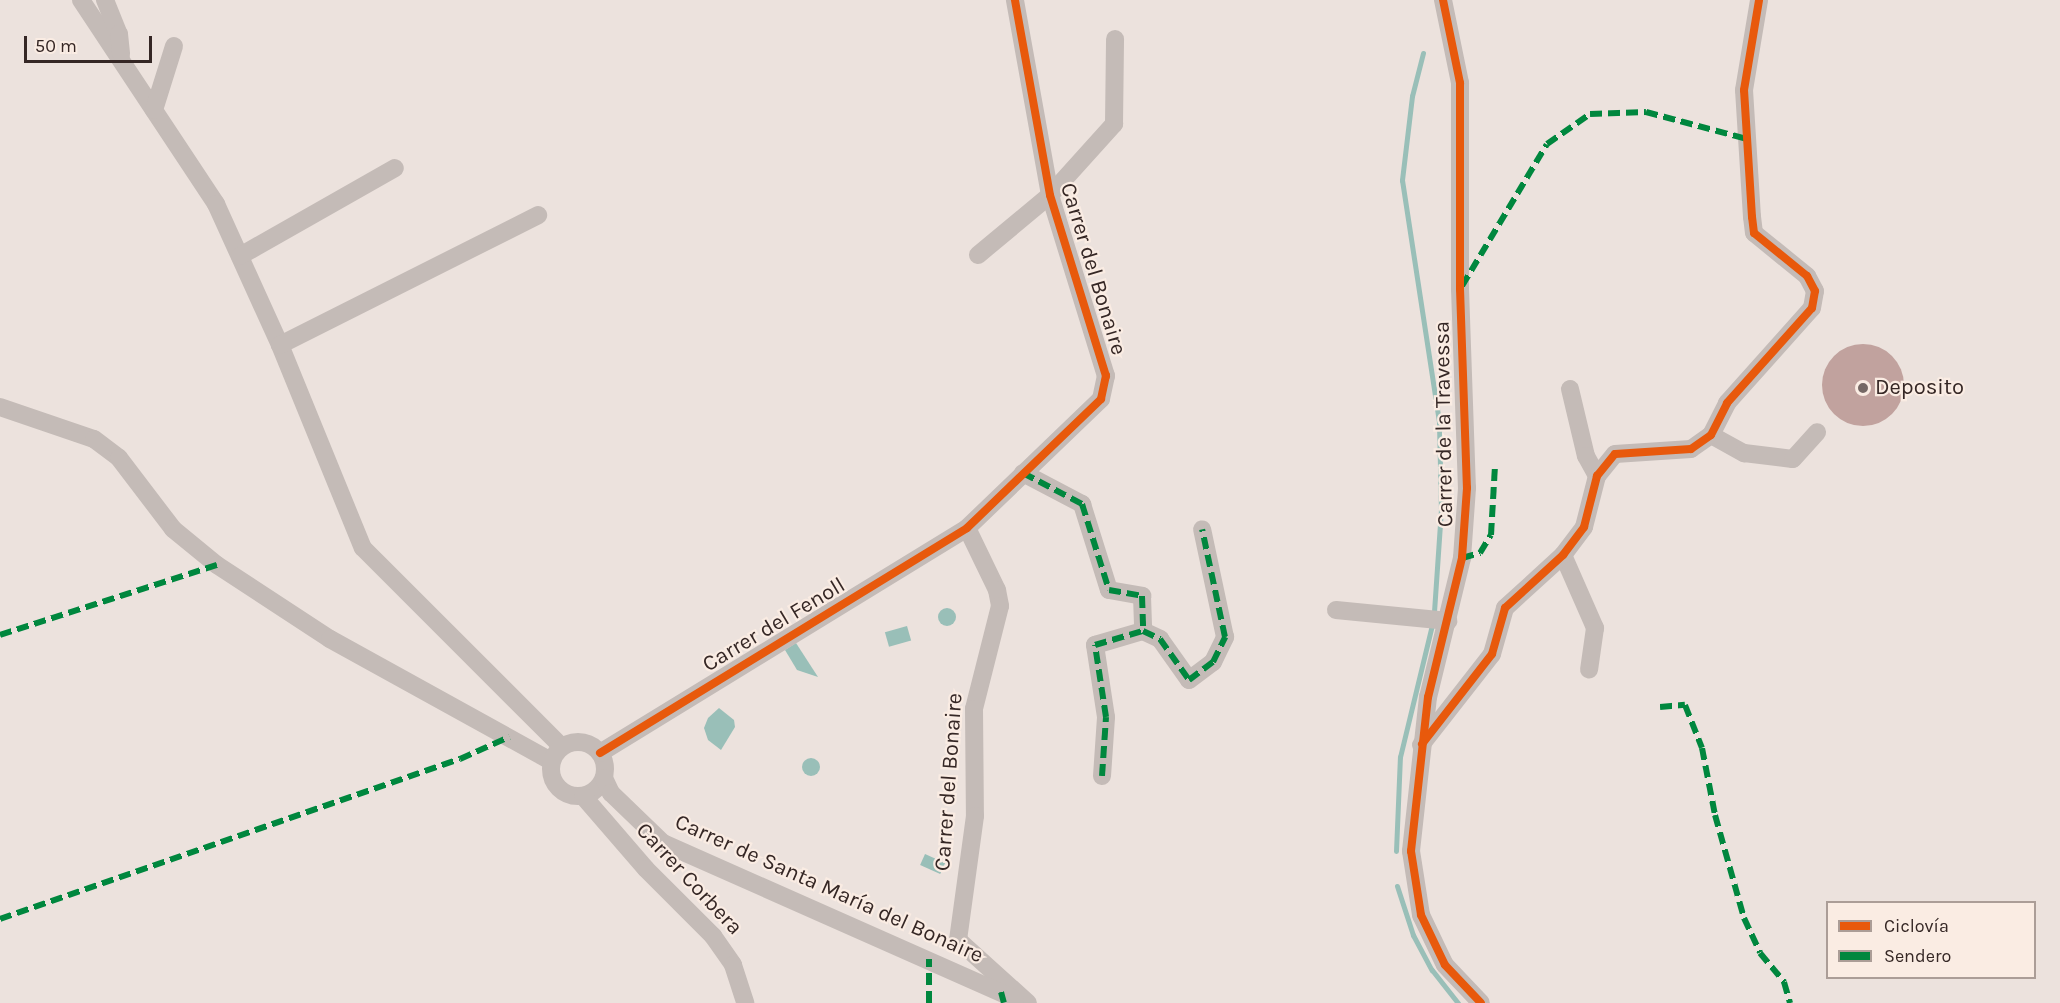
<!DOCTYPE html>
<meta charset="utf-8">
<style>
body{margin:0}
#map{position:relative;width:2060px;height:1003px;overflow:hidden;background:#ece2dd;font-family:Karla,sans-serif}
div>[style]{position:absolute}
.water>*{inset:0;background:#99bfb8;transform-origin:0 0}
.round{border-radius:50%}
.stream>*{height:5px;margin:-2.5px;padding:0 2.5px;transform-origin:2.5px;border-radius:2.5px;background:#99bfb8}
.building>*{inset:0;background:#c1a29e}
.minor>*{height:18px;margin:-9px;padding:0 9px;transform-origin:9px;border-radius:9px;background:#c4bbb7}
.minor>.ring{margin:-9px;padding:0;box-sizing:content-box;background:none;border:18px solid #c4bbb7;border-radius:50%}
.quiet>*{height:6px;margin-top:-3px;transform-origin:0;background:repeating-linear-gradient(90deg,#00873e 0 12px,transparent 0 18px)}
.cycleway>*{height:8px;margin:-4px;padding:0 4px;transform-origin:4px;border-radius:4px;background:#e8590c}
.dots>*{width:16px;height:16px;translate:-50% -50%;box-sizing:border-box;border:3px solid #faece3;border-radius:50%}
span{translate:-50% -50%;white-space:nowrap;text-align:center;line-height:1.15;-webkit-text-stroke:4.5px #faece3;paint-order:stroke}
.street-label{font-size:22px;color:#352725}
.poi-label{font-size:22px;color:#352725}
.left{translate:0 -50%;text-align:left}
.legend{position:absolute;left:1826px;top:901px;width:210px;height:78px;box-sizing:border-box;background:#faece3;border:2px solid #ab9d97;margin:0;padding:8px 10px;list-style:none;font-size:18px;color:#352725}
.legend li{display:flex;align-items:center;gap:12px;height:30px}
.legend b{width:30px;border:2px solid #ab9d97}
.scale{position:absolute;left:24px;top:36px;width:128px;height:27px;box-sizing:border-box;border:3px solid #352725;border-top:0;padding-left:8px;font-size:18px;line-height:21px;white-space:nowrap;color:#352725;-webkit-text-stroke:4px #faece3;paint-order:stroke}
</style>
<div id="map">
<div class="water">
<i class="round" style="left:938px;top:608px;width:18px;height:18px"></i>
<i style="left:907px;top:626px;width:15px;height:23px;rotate:74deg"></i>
<i style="clip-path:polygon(796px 643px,818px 677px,797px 670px,785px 650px)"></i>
<i style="clip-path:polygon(719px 708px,734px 720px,735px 727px,721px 750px,708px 740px,704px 728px,708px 718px)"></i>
<i class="round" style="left:802px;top:758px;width:18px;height:18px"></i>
<i style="left:925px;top:854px;width:22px;height:12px;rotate:24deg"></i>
</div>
<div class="stream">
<i style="left:1423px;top:53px;width:44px;rotate:104.3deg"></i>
<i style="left:1412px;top:96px;width:85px;rotate:96.8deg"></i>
<i style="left:1402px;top:180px;width:246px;rotate:81.3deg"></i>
<i style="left:1439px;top:423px;width:86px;rotate:88.7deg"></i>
<i style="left:1441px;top:509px;width:103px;rotate:93.9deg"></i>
<i style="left:1396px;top:851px;width:94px;rotate:-87.6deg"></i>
<i style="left:1400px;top:757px;width:136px;rotate:-76.4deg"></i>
<i style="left:1397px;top:886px;width:52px;rotate:71.9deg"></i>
<i style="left:1413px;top:935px;width:40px;rotate:62deg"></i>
<i style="left:1432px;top:970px;width:42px;rotate:51.8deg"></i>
</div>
<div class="building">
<i class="round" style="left:1822px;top:344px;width:82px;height:82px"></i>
</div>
<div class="minor">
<i style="left:81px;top:0;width:245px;rotate:56.5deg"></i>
<i style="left:216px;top:204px;width:155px;rotate:65.6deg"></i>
<i style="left:280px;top:345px;width:219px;rotate:67.8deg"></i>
<i style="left:363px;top:548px;width:280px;rotate:45deg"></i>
<i style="left:105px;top:0;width:37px;rotate:68deg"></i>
<i style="left:119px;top:34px;width:20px;rotate:84deg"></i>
<i style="left:1443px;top:0;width:85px;rotate:78.4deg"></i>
<i style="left:1460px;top:83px;width:206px;rotate:90deg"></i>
<i style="left:1460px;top:289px;width:199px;rotate:88deg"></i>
<i style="left:1467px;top:488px;width:70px;rotate:94.1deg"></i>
<i style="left:1462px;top:558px;width:143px;rotate:103.7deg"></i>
<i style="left:1428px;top:697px;width:155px;rotate:96.3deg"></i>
<i style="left:1411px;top:851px;width:65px;rotate:81.1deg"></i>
<i style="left:1421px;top:915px;width:55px;rotate:64.4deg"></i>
<i style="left:1445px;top:965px;width:52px;rotate:46.5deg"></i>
<i style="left:154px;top:110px;width:67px;rotate:-72.6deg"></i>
<i style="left:978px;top:255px;width:94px;rotate:-39.8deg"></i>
<i style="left:1050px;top:195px;width:96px;rotate:-48deg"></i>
<i style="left:1114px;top:124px;width:85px;rotate:-89.3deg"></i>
<i style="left:240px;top:256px;width:178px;rotate:-29.6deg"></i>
<i style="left:280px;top:345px;width:289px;rotate:-26.7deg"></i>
<i style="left:1570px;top:389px;width:69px;rotate:76.6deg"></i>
<i style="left:1586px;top:456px;width:23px;rotate:61deg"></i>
<i style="left:0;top:407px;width:99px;rotate:18.8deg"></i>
<i style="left:94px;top:439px;width:31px;rotate:37deg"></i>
<i style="left:119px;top:458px;width:89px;rotate:52.7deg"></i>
<i style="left:173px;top:529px;width:57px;rotate:39.3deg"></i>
<i style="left:217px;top:565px;width:135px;rotate:33.2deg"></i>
<i style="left:330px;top:639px;width:252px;rotate:28.9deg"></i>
<i style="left:1711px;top:435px;width:38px;rotate:29deg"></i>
<i style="left:1744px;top:453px;width:49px;rotate:7deg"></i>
<i style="left:1793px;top:459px;width:36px;rotate:-48deg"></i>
<i style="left:1023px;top:473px;width:67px;rotate:27.7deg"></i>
<i style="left:1082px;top:504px;width:90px;rotate:72.6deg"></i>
<i style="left:1109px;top:590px;width:34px;rotate:10deg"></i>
<i style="left:1142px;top:596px;width:35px;rotate:88deg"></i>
<i style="left:1143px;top:631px;width:19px;rotate:25deg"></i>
<i style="left:1160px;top:639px;width:50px;rotate:54.7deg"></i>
<i style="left:1189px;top:680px;width:30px;rotate:-37deg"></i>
<i style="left:1213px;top:662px;width:28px;rotate:-64deg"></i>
<i style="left:1225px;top:637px;width:110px;rotate:-102deg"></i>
<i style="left:967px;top:528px;width:69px;rotate:64.2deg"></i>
<i style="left:997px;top:590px;width:16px;rotate:79deg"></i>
<i style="left:1000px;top:606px;width:106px;rotate:104.2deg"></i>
<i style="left:974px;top:709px;width:107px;rotate:89.5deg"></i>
<i style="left:975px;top:816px;width:125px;rotate:97.8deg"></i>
<i style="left:958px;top:940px;width:94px;rotate:42deg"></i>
<i style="left:1563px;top:555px;width:80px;rotate:66.3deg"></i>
<i style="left:1595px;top:628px;width:42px;rotate:98.1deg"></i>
<i style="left:1336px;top:610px;width:113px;rotate:5.6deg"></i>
<i class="ring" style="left:551px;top:742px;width:36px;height:36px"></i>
<i style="left:1421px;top:745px;width:115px;rotate:-52deg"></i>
<i style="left:1492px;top:654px;width:48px;rotate:-74.2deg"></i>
<i style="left:1505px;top:608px;width:79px;rotate:-42.4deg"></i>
<i style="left:1563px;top:555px;width:35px;rotate:-53deg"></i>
<i style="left:1584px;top:527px;width:53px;rotate:-75.7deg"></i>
<i style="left:1597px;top:476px;width:28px;rotate:-51deg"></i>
<i style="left:1615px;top:454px;width:76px;rotate:-3.8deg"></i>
<i style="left:1691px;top:449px;width:24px;rotate:-35deg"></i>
<i style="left:1711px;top:435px;width:36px;rotate:-63deg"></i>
<i style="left:1727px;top:403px;width:127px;rotate:-48.2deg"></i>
<i style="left:1812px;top:308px;width:17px;rotate:-80deg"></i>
<i style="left:1815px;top:291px;width:17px;rotate:-118deg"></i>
<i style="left:1807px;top:276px;width:68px;rotate:-140.9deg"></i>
<i style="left:1754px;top:233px;width:16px;rotate:-97deg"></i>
<i style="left:1752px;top:217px;width:127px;rotate:-93.6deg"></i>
<i style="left:1744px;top:90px;width:91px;rotate:-80.5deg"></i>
<i style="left:600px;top:753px;width:430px;rotate:-31.5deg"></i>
<i style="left:967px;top:528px;width:186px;rotate:-43.9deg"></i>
<i style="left:1101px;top:399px;width:24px;rotate:-78deg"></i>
<i style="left:1106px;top:376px;width:189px;rotate:-107.2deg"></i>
<i style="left:1050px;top:195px;width:198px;rotate:-100.2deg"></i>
<i style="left:1102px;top:776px;width:59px;rotate:-86.1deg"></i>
<i style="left:1106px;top:717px;width:73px;rotate:-98.7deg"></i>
<i style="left:1095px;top:645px;width:50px;rotate:-16.3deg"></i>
<i style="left:604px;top:778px;width:17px;rotate:65deg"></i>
<i style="left:611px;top:793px;width:72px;rotate:43.9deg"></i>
<i style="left:663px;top:843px;width:385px;rotate:23.9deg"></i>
<i style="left:583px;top:796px;width:96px;rotate:49.2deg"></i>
<i style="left:646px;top:869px;width:95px;rotate:45deg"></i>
<i style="left:713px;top:936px;width:35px;rotate:55deg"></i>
<i style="left:733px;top:965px;width:40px;rotate:72deg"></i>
</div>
<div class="quiet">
<i style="left:1462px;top:286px;width:165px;rotate:-59.1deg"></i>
<i style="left:1547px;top:144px;width:52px;rotate:-34.9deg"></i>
<i style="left:1590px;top:114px;width:56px;rotate:-2deg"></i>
<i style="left:1646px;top:112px;width:105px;rotate:15deg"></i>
<i style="left:1023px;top:473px;width:67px;rotate:27.7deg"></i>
<i style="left:1082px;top:504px;width:90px;rotate:72.6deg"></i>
<i style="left:1109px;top:590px;width:34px;rotate:10deg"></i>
<i style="left:1142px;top:596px;width:35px;rotate:88deg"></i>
<i style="left:1143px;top:631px;width:19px;rotate:25deg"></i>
<i style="left:1160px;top:639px;width:50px;rotate:54.7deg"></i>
<i style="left:1189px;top:680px;width:30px;rotate:-37deg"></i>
<i style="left:1213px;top:662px;width:28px;rotate:-64deg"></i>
<i style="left:1225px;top:637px;width:110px;rotate:-102deg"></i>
<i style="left:1462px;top:558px;width:19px;rotate:-16deg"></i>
<i style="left:1480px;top:553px;width:21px;rotate:-59deg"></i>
<i style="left:1491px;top:535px;width:69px;rotate:-86.7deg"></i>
<i style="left:0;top:635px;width:228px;rotate:-17.9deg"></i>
<i style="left:1660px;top:707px;width:25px;rotate:-5deg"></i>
<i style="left:1685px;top:705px;width:46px;rotate:68.4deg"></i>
<i style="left:1702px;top:748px;width:68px;rotate:79deg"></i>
<i style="left:1715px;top:815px;width:107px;rotate:74.3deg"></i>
<i style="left:1744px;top:918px;width:38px;rotate:65deg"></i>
<i style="left:1760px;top:953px;width:38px;rotate:50deg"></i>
<i style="left:1784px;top:982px;width:22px;rotate:74deg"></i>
<i style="left:1102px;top:776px;width:59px;rotate:-86.1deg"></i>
<i style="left:1106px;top:717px;width:73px;rotate:-98.7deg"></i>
<i style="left:1095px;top:645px;width:50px;rotate:-16.3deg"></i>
<i style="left:0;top:919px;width:487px;rotate:-19.2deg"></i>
<i style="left:460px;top:759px;width:54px;rotate:-24.2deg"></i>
<i style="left:1001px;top:992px;width:11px;rotate:75deg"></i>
<i style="left:929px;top:1003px;width:44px;rotate:-90deg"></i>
</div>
<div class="cycleway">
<i style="left:1443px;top:0;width:85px;rotate:78.4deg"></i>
<i style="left:1460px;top:83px;width:206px;rotate:90deg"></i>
<i style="left:1460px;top:289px;width:199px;rotate:88deg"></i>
<i style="left:1467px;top:488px;width:70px;rotate:94.1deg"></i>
<i style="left:1462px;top:558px;width:143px;rotate:103.7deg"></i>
<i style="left:1428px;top:697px;width:155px;rotate:96.3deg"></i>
<i style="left:1411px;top:851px;width:65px;rotate:81.1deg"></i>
<i style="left:1421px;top:915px;width:55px;rotate:64.4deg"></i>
<i style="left:1445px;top:965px;width:52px;rotate:46.5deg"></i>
<i style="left:1422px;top:744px;width:114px;rotate:-52.1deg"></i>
<i style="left:1492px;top:654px;width:48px;rotate:-74.2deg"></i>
<i style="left:1505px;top:608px;width:79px;rotate:-42.4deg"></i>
<i style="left:1563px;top:555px;width:35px;rotate:-53deg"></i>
<i style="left:1584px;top:527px;width:53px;rotate:-75.7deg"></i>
<i style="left:1597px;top:476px;width:28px;rotate:-51deg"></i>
<i style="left:1615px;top:454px;width:76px;rotate:-3.8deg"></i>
<i style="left:1691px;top:449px;width:24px;rotate:-35deg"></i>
<i style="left:1711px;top:435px;width:36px;rotate:-63deg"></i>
<i style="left:1727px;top:403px;width:127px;rotate:-48.2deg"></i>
<i style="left:1812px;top:308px;width:17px;rotate:-80deg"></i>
<i style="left:1815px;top:291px;width:17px;rotate:-118deg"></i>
<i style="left:1807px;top:276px;width:68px;rotate:-140.9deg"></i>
<i style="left:1754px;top:233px;width:16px;rotate:-97deg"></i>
<i style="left:1752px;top:217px;width:127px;rotate:-93.6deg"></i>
<i style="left:1744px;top:90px;width:91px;rotate:-80.5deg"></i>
<i style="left:600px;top:753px;width:430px;rotate:-31.5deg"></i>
<i style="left:967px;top:528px;width:186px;rotate:-43.9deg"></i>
<i style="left:1101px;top:399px;width:24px;rotate:-78deg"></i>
<i style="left:1106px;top:376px;width:189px;rotate:-107.2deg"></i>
<i style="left:1050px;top:195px;width:198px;rotate:-100.2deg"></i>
</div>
<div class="dots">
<i style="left:1863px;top:388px;background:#756865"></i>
</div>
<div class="street-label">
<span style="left:1093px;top:269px;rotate:73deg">Carrer del Bonaire</span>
<span style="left:1444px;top:424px;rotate:-91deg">Carrer de la Travessa</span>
<span style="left:774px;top:625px;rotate:-31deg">Carrer del Fenoll</span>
<span style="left:949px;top:782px;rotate:-86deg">Carrer del Bonaire</span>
<span style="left:689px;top:879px;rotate:47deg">Carrer Corbera</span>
<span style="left:829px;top:889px;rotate:24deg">Carrer de Santa María del Bonaire</span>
</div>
<div class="poi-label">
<span class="left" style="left:1875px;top:388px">Deposito</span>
</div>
<ul class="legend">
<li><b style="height:8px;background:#e8590c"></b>Ciclovía</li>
<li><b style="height:8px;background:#00873e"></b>Sendero</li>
</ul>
<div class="scale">50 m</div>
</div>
